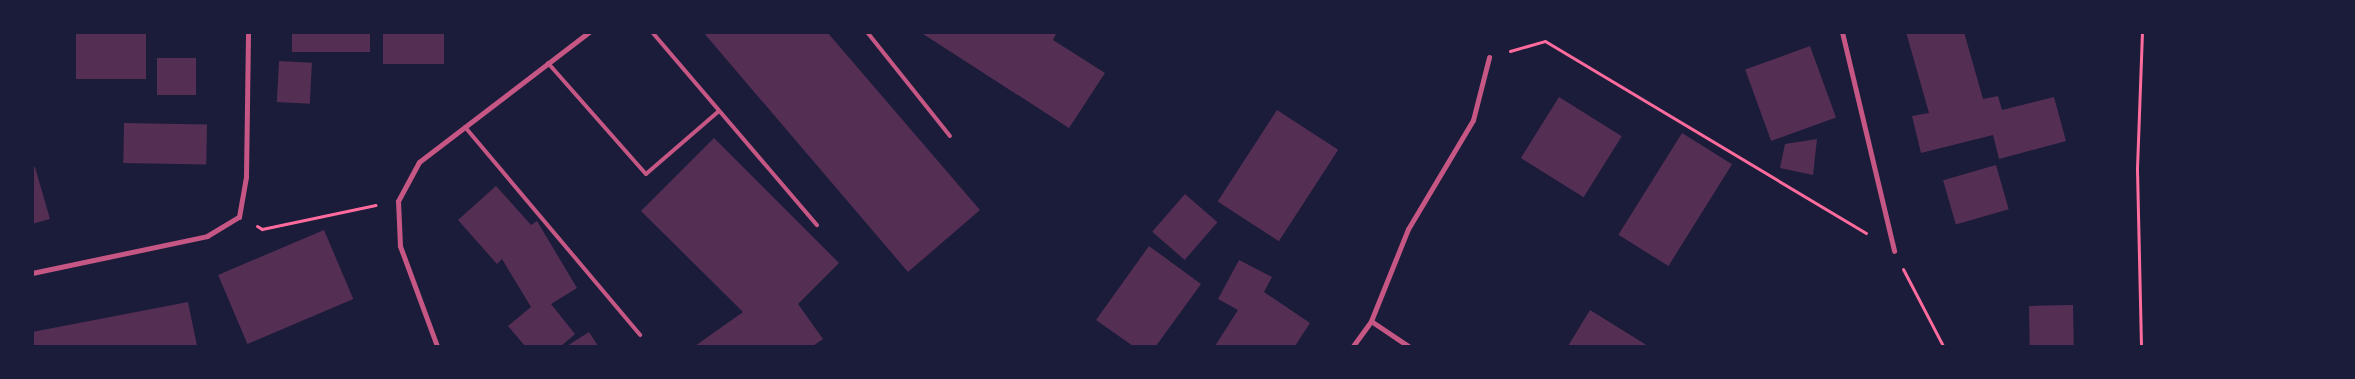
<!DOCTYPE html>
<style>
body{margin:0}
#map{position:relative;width:2355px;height:379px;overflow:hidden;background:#1b1b3a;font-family:"Libre Baskerville",serif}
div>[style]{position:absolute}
.building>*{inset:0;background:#542f53;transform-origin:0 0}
.path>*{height:3px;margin:-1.5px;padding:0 1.5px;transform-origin:1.5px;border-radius:1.5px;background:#ff6b9d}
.service>*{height:4px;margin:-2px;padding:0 2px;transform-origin:2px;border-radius:2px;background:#c65784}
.minor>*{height:5px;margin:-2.5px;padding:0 2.5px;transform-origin:2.5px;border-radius:2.5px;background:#c65784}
span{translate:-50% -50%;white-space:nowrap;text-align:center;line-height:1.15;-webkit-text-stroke:4.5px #1b1b3a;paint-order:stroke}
.frame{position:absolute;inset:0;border:34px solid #1b1b3a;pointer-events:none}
</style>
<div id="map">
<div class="building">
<i style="left:76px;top:32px;width:70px;height:47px"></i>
<i style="left:292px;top:32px;width:78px;height:20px"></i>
<i style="left:383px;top:32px;width:61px;height:32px"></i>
<i style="clip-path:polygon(703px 32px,827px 32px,980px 210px,908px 272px)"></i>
<i style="clip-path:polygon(920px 32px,1057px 32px,1053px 40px,1105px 73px,1069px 128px)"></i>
<i style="clip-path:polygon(1906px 32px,1964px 32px,1983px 99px,1998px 96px,2002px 110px,2054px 97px,2066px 141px,1999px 159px,1993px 135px,1921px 153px,1912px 116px,1929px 113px)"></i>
<i style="left:1810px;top:46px;width:76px;height:69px;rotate:70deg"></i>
<i style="left:157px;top:58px;width:39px;height:37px"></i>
<i style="left:279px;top:61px;width:33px;height:41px;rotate:3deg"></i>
<i style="left:1559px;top:97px;width:74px;height:72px;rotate:32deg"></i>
<i style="left:1277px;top:110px;width:73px;height:109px;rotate:33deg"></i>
<i style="left:124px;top:123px;width:83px;height:40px;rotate:1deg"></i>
<i style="left:1682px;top:133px;width:59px;height:120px;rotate:32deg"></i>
<i style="clip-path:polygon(714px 138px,839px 263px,798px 304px,823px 339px,813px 346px,695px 346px,743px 312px,641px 211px)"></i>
<i style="clip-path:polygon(1817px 139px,1813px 175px,1780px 168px,1785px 144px)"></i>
<i style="left:1996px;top:165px;width:46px;height:55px;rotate:74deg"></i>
<i style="clip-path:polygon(35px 167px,50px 219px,32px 224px,32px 168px)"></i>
<i style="clip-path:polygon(496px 186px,531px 225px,537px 221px,577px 288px,551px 304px,575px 334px,561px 346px,525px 346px,508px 326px,531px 307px,502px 259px,497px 264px,458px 220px)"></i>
<i style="left:1185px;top:194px;width:43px;height:50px;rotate:41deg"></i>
<i style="left:324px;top:230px;width:75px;height:115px;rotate:67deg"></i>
<i style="clip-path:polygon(1149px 246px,1201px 284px,1156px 346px,1133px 346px,1096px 320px)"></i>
<i style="clip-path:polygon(1239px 260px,1272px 277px,1264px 292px,1310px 323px,1295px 346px,1215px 346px,1238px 310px,1218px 299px)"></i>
<i style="clip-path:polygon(188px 302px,197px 346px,32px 346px,32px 332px)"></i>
<i style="left:2073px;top:305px;width:41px;height:44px;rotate:89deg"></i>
<i style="clip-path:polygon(1590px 310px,1648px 346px,1568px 346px)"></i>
<i style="clip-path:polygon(589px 332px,598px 346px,567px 346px)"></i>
</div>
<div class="path">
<i style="left:1510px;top:51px;width:36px;rotate:-16deg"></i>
<i style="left:1545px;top:41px;width:374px;rotate:30.9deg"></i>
<i style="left:257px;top:226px;width:6px;rotate:31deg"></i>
<i style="left:262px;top:229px;width:116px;rotate:-11.9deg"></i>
<i style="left:1903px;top:269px;width:87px;rotate:62.5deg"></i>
<i style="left:2141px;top:346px;width:178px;rotate:-91.3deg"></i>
<i style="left:2137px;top:168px;width:136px;rotate:-87.9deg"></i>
</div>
<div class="service">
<i style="left:652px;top:32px;width:254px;rotate:49.5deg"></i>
<i style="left:867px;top:32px;width:133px;rotate:51.4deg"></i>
<i style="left:548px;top:63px;width:148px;rotate:48.6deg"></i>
<i style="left:646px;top:174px;width:96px;rotate:-40.8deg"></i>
<i style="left:465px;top:127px;width:272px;rotate:49.9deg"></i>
</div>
<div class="minor">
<i style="left:1842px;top:32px;width:225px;rotate:76.6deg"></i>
<i style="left:32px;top:273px;width:179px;rotate:-11.9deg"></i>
<i style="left:207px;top:236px;width:37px;rotate:-31deg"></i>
<i style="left:239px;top:217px;width:41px;rotate:-80.1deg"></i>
<i style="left:246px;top:177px;width:145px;rotate:-89.2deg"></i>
<i style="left:1371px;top:321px;width:45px;rotate:34deg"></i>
<i style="left:437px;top:346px;width:107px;rotate:-110.3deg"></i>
<i style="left:400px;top:246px;width:45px;rotate:-92.5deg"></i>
<i style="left:398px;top:201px;width:44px;rotate:-61.7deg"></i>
<i style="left:419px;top:162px;width:214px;rotate:-37.4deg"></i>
<i style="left:1353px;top:346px;width:31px;rotate:-54deg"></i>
<i style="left:1371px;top:321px;width:99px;rotate:-68.1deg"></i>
<i style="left:1408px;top:229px;width:127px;rotate:-59.2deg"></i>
<i style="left:1473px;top:120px;width:65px;rotate:-75.7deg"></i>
</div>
<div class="frame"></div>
</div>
